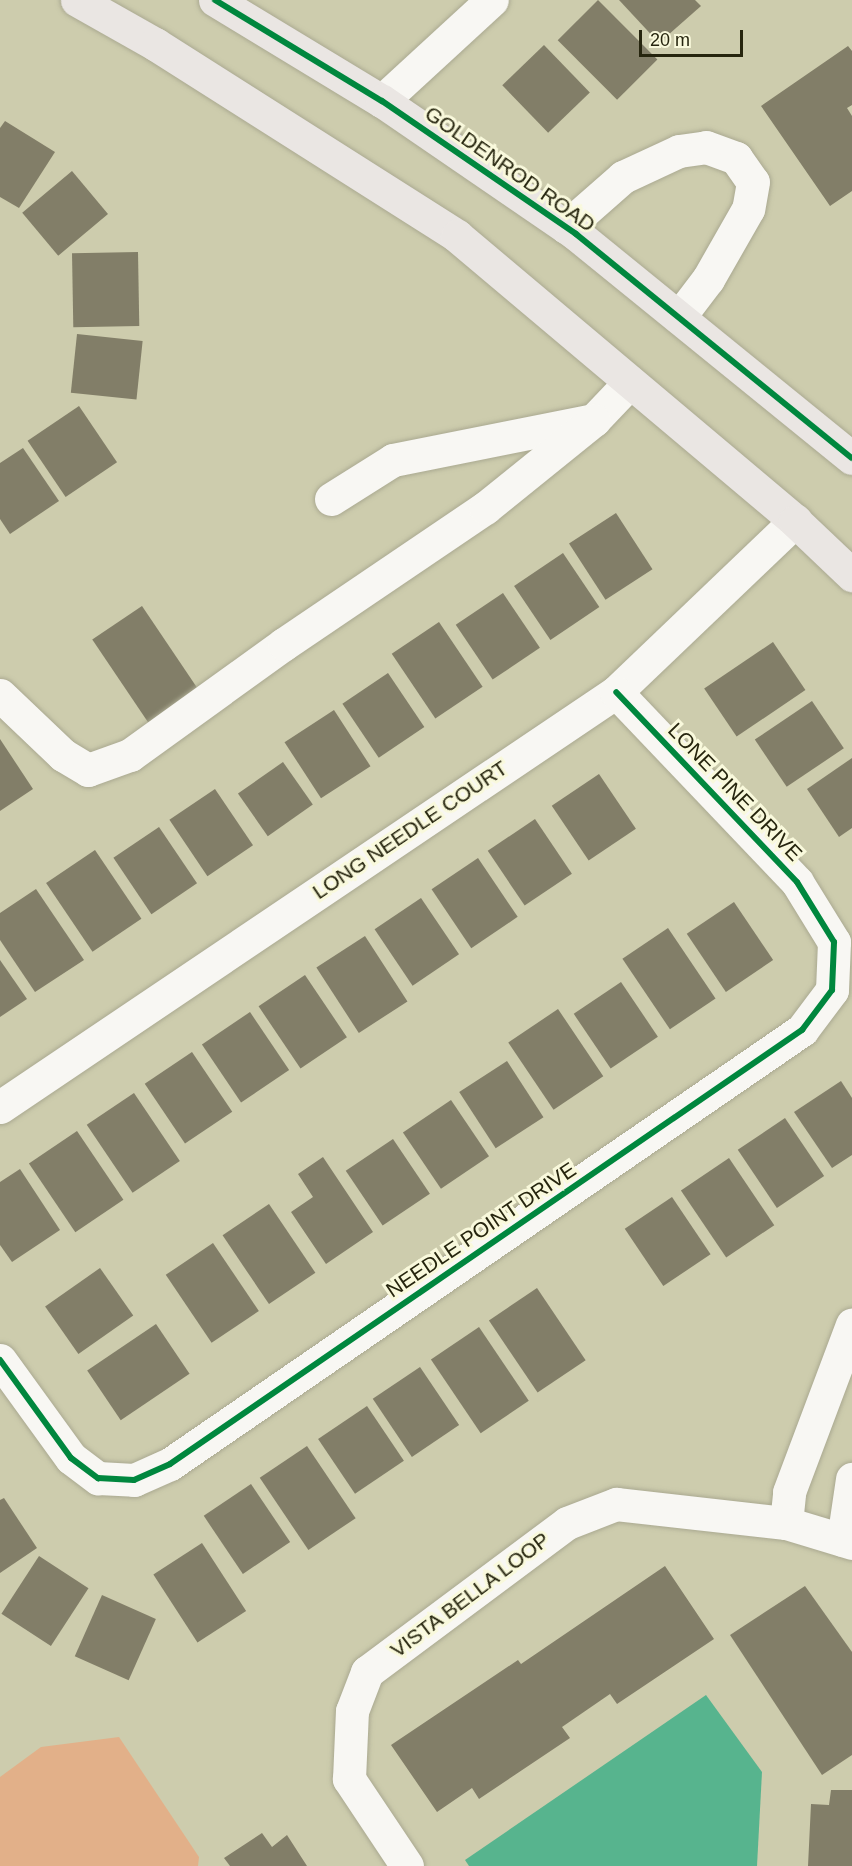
<!DOCTYPE html>
<style>
body{margin:0}
#map{position:relative;width:852px;height:1866px;overflow:hidden;background:#cdccad;font-family:Helvetica,sans-serif}
div>[style]{position:absolute}
.green>*{inset:0;background:#e2b089}
.water>*{inset:0;background:#57b48e}
.building>*{inset:0;background:#827e68;transform-origin:0 0}
.roads{filter:drop-shadow(0 0 2px #aaa991) drop-shadow(0 0 2px #aaa991)}
.minor>*{height:33px;margin:-16.5px;padding:0 16.5px;transform-origin:16.5px;border-radius:16.5px;background:#f8f7f3}
.major>*{height:33px;margin:-16.5px;padding:0 16.5px;transform-origin:16.5px;border-radius:16.5px;background:#eae6e3}
.cycleway>*{height:6px;margin:-3px;padding:0 3px;transform-origin:3px;border-radius:3px;background:#00873e}
span{translate:-50% -50%;white-space:nowrap;text-align:center;line-height:1.15;-webkit-text-stroke:6px #f9f9dc;paint-order:stroke}
.street-label{font-size:21px;color:#26250e}
.scale{position:absolute;left:639px;top:30px;width:104px;height:27px;box-sizing:border-box;border:3px solid #26250e;border-top:0;padding-left:8px;font-size:18px;line-height:21px;white-space:nowrap;color:#26250e;-webkit-text-stroke:4px #f9f9dc;paint-order:stroke}
</style>
<div id="map">
<div class="green">
<i style="clip-path:polygon(119px 1737px,199px 1857px,198px 1866px,0 1866px,0 1777px,41px 1747px)"></i>
</div>
<div class="water">
<i style="clip-path:polygon(706px 1695px,762px 1772px,757px 1866px,469px 1866px,465px 1860px)"></i>
</div>
<div class="building">
<i style="left:598px;top:0;width:84px;height:57px;rotate:45deg"></i>
<i style="clip-path:polygon(619px 0,695px 0,701px 6px,659px 43px)"></i>
<i style="left:544px;top:45px;width:66px;height:58px;rotate:46deg"></i>
<i style="clip-path:polygon(848px 46px,852px 51px,852px 105px,847px 108px,852px 116px,852px 191px,830px 206px,761px 106px)"></i>
<i style="clip-path:polygon(5px 121px,55px 152px,19px 208px,0 197px,0 128px)"></i>
<i style="left:72px;top:171px;width:56px;height:65px;rotate:50deg"></i>
<i style="left:138px;top:252px;width:74px;height:66px;rotate:89deg"></i>
<i style="left:77px;top:334px;width:66px;height:59px;rotate:6deg"></i>
<i style="left:79px;top:406px;width:68px;height:62px;rotate:56deg"></i>
<i style="clip-path:polygon(23px 448px,59px 501px,10px 534px,0 519px,0 463px)"></i>
<i style="left:616px;top:513px;width:67px;height:56px;rotate:57deg"></i>
<i style="left:563px;top:553px;width:65px;height:59px;rotate:56deg"></i>
<i style="left:503px;top:593px;width:66px;height:57px;rotate:56deg"></i>
<i style="left:142px;top:606px;width:104px;height:60px;rotate:56deg"></i>
<i style="left:439px;top:622px;width:78px;height:57px;rotate:56deg"></i>
<i style="left:773px;top:642px;width:58px;height:83px;rotate:56deg"></i>
<i style="left:388px;top:673px;width:65px;height:55px;rotate:56deg"></i>
<i style="left:812px;top:701px;width:57px;height:69px;rotate:56deg"></i>
<i style="left:334px;top:710px;width:67px;height:59px;rotate:57deg"></i>
<i style="clip-path:polygon(0 739px,33px 789px,0 811px)"></i>
<i style="clip-path:polygon(852px 758px,852px 828px,839px 837px,807px 789px)"></i>
<i style="left:283px;top:762px;width:52px;height:55px;rotate:55deg"></i>
<i style="left:599px;top:774px;width:66px;height:57px;rotate:56deg"></i>
<i style="left:215px;top:789px;width:68px;height:55px;rotate:56deg"></i>
<i style="left:535px;top:819px;width:66px;height:57px;rotate:56deg"></i>
<i style="left:159px;top:827px;width:68px;height:55px;rotate:56deg"></i>
<i style="left:95px;top:850px;width:83px;height:59px;rotate:56deg"></i>
<i style="left:478px;top:858px;width:71px;height:56px;rotate:56deg"></i>
<i style="clip-path:polygon(36px 889px,84px 960px,35px 992px,0 940px,0 913px)"></i>
<i style="left:421px;top:898px;width:68px;height:56px;rotate:56deg"></i>
<i style="left:734px;top:902px;width:70px;height:57px;rotate:56deg"></i>
<i style="left:668px;top:928px;width:85px;height:55px;rotate:56deg"></i>
<i style="left:365px;top:936px;width:78px;height:58px;rotate:57deg"></i>
<i style="clip-path:polygon(0 960px,27px 999px,0 1017px)"></i>
<i style="left:305px;top:975px;width:75px;height:56px;rotate:56deg"></i>
<i style="left:621px;top:982px;width:66px;height:57px;rotate:56deg"></i>
<i style="left:558px;top:1009px;width:81px;height:60px;rotate:56deg"></i>
<i style="left:250px;top:1012px;width:70px;height:58px;rotate:56deg"></i>
<i style="left:192px;top:1052px;width:72px;height:57px;rotate:56deg"></i>
<i style="left:507px;top:1061px;width:67px;height:57px;rotate:57deg"></i>
<i style="clip-path:polygon(841px 1081px,852px 1098px,852px 1155px,832px 1168px,794px 1112px)"></i>
<i style="left:134px;top:1093px;width:82px;height:57px;rotate:56deg"></i>
<i style="left:451px;top:1100px;width:68px;height:58px;rotate:56deg"></i>
<i style="left:785px;top:1118px;width:70px;height:57px;rotate:56deg"></i>
<i style="left:77px;top:1131px;width:83px;height:58px;rotate:56deg"></i>
<i style="left:393px;top:1139px;width:66px;height:57px;rotate:56deg"></i>
<i style="clip-path:polygon(323px 1157px,373px 1232px,326px 1264px,291px 1212px,313px 1197px,298px 1174px)"></i>
<i style="left:729px;top:1158px;width:81px;height:58px;rotate:56deg"></i>
<i style="clip-path:polygon(20px 1169px,60px 1230px,12px 1262px,0 1245px,0 1182px)"></i>
<i style="left:672px;top:1197px;width:69px;height:57px;rotate:56deg"></i>
<i style="left:269px;top:1204px;width:83px;height:56px;rotate:56deg"></i>
<i style="left:213px;top:1243px;width:82px;height:57px;rotate:56deg"></i>
<i style="left:100px;top:1268px;width:58px;height:67px;rotate:55deg"></i>
<i style="left:537px;top:1288px;width:87px;height:58px;rotate:56deg"></i>
<i style="left:156px;top:1324px;width:60px;height:83px;rotate:56deg"></i>
<i style="left:479px;top:1327px;width:89px;height:58px;rotate:56deg"></i>
<i style="left:420px;top:1367px;width:70px;height:57px;rotate:56deg"></i>
<i style="left:367px;top:1406px;width:66px;height:59px;rotate:56deg"></i>
<i style="left:307px;top:1446px;width:87px;height:57px;rotate:56deg"></i>
<i style="left:251px;top:1484px;width:70px;height:57px;rotate:56deg"></i>
<i style="clip-path:polygon(4px 1498px,37px 1548px,0 1573px,0 1500px)"></i>
<i style="left:202px;top:1543px;width:81px;height:58px;rotate:57deg"></i>
<i style="left:39px;top:1556px;width:59px;height:69px;rotate:33deg"></i>
<i style="clip-path:polygon(665px 1566px,714px 1639px,617px 1704px,610px 1694px,562px 1727px,570px 1738px,479px 1799px,472px 1788px,437px 1812px,391px 1745px,518px 1660px,521px 1664px)"></i>
<i style="clip-path:polygon(805px 1586px,852px 1652px,852px 1755px,822px 1775px,730px 1635px)"></i>
<i style="left:102px;top:1595px;width:59px;height:67px;rotate:24deg"></i>
<i style="clip-path:polygon(831px 1790px,852px 1790px,852px 1866px,808px 1866px,811px 1804px,829px 1805px)"></i>
<i style="clip-path:polygon(262px 1833px,272px 1847px,287px 1835px,307px 1866px,230px 1866px,224px 1858px)"></i>
</div>
<div class="roads">
<div class="minor">
<i style="left:382px;top:101px;width:149px;rotate:-42.6deg"></i>
<i style="left:566px;top:227px;width:76px;rotate:-41.3deg"></i>
<i style="left:623px;top:177px;width:62px;rotate:-24.9deg"></i>
<i style="left:679px;top:151px;width:27px;rotate:-8deg"></i>
<i style="left:706px;top:147px;width:32px;rotate:20deg"></i>
<i style="left:736px;top:158px;width:29px;rotate:55deg"></i>
<i style="left:753px;top:182px;width:27px;rotate:100deg"></i>
<i style="left:748px;top:209px;width:81px;rotate:119.7deg"></i>
<i style="left:708px;top:279px;width:48px;rotate:127.3deg"></i>
<i style="left:331px;top:499px;width:73px;rotate:-32.2deg"></i>
<i style="left:393px;top:460px;width:205px;rotate:-11.3deg"></i>
<i style="left:594px;top:420px;width:52px;rotate:-46.5deg"></i>
<i style="left:0;top:695px;width:87px;rotate:43.6deg"></i>
<i style="left:63px;top:755px;width:29px;rotate:31deg"></i>
<i style="left:88px;top:770px;width:45px;rotate:-19.7deg"></i>
<i style="left:130px;top:755px;width:190px;rotate:-35.8deg"></i>
<i style="left:284px;top:644px;width:243px;rotate:-34.1deg"></i>
<i style="left:485px;top:508px;width:140px;rotate:-38.9deg"></i>
<i style="left:0;top:1107px;width:743px;rotate:-33.97deg"></i>
<i style="left:616px;top:692px;width:248px;rotate:-43.7deg"></i>
<i style="left:0;top:1360px;width:121px;rotate:54.1deg"></i>
<i style="left:71px;top:1458px;width:34px;rotate:37deg"></i>
<i style="left:98px;top:1478px;width:36px;rotate:3deg"></i>
<i style="left:134px;top:1480px;width:39px;rotate:-24deg"></i>
<i style="left:170px;top:1464px;width:767px;rotate:-34.48deg"></i>
<i style="left:802px;top:1030px;width:50px;rotate:-53.1deg"></i>
<i style="left:832px;top:990px;width:48px;rotate:-87.6deg"></i>
<i style="left:834px;top:942px;width:70px;rotate:-121.7deg"></i>
<i style="left:797px;top:882px;width:262px;rotate:-133.6deg"></i>
<i style="left:786px;top:1523px;width:31px;rotate:-84deg"></i>
<i style="left:789px;top:1492px;width:179px;rotate:-69.4deg"></i>
<i style="left:843px;top:1540px;width:62px;rotate:-81.6deg"></i>
<i style="left:407px;top:1866px;width:105px;rotate:-123.7deg"></i>
<i style="left:349px;top:1779px;width:68px;rotate:-87.5deg"></i>
<i style="left:352px;top:1711px;width:42px;rotate:-69deg"></i>
<i style="left:367px;top:1672px;width:249px;rotate:-36.7deg"></i>
<i style="left:567px;top:1523px;width:53px;rotate:-21.2deg"></i>
<i style="left:616px;top:1504px;width:171px;rotate:6.4deg"></i>
<i style="left:786px;top:1523px;width:69px;rotate:16.9deg"></i>
</div>
<div class="major">
<i style="left:77px;top:0;width:90px;rotate:29.4deg"></i>
<i style="left:155px;top:44px;width:358px;rotate:32.4deg"></i>
<i style="left:457px;top:236px;width:442px;rotate:40.1deg"></i>
<i style="left:795px;top:521px;width:79px;rotate:43.5deg"></i>
<i style="left:215px;top:0;width:195px;rotate:31.2deg"></i>
<i style="left:382px;top:101px;width:235px;rotate:34.4deg"></i>
<i style="left:576px;top:234px;width:355px;rotate:39.1deg"></i>
</div>
</div>
<div class="cycleway">
<i style="left:215px;top:0;width:195px;rotate:31.2deg"></i>
<i style="left:382px;top:101px;width:235px;rotate:34.4deg"></i>
<i style="left:576px;top:234px;width:355px;rotate:39.1deg"></i>
<i style="left:0;top:1360px;width:121px;rotate:54.1deg"></i>
<i style="left:71px;top:1458px;width:34px;rotate:37deg"></i>
<i style="left:98px;top:1478px;width:36px;rotate:3deg"></i>
<i style="left:134px;top:1480px;width:39px;rotate:-24deg"></i>
<i style="left:170px;top:1464px;width:767px;rotate:-34.48deg"></i>
<i style="left:802px;top:1030px;width:50px;rotate:-53.1deg"></i>
<i style="left:832px;top:990px;width:48px;rotate:-87.6deg"></i>
<i style="left:834px;top:942px;width:70px;rotate:-121.7deg"></i>
<i style="left:797px;top:882px;width:262px;rotate:-133.6deg"></i>
</div>
<div class="street-label">
<span style="left:510px;top:169px;rotate:35deg">GOLDENROD ROAD</span>
<span style="left:735px;top:792px;rotate:46deg">LONE PINE DRIVE</span>
<span style="left:410px;top:830px;rotate:-34deg">LONG NEEDLE COURT</span>
<span style="left:481px;top:1230px;rotate:-34deg">NEEDLE POINT DRIVE</span>
<span style="left:470px;top:1595px;rotate:-37deg">VISTA BELLA LOOP</span>
</div>
<div class="scale">20 m</div>
</div>
